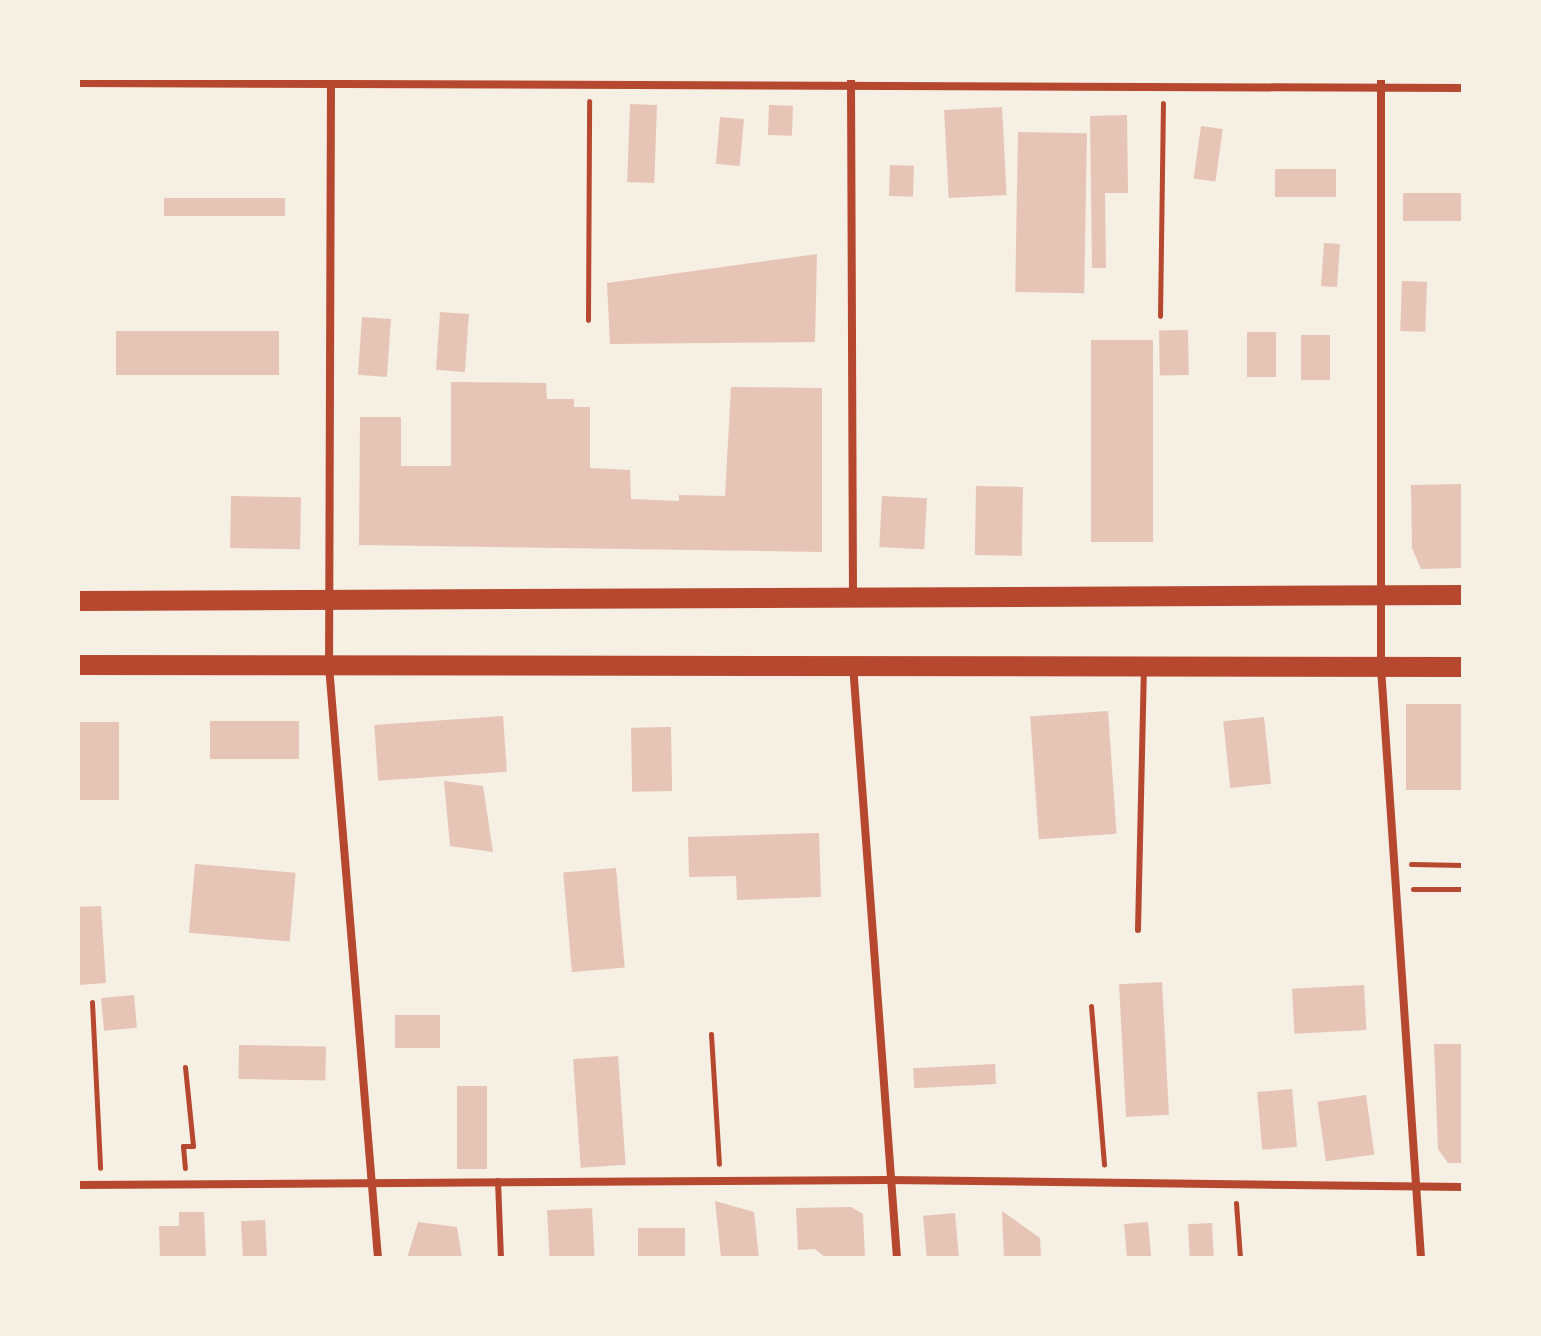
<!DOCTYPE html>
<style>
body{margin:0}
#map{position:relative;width:1541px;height:1336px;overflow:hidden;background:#f6efe4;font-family:Mulish,sans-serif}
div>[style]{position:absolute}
.building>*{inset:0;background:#e6c5b7;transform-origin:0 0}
.path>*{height:5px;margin:-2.5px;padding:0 2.5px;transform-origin:2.5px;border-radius:2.5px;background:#b5482f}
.service>*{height:6px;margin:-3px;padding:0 3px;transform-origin:3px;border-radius:3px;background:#b5482f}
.minor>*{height:8px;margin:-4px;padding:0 4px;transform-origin:4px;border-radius:4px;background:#b5482f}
.primary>*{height:20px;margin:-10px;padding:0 10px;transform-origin:10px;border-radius:10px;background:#b5482f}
span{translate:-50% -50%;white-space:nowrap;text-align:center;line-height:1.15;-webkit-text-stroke:8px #f6efe4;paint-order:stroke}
.frame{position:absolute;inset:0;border:80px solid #f6efe4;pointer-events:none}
</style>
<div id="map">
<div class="building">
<i style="left:630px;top:104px;width:27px;height:78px;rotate:2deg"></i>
<i style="left:769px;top:105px;width:24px;height:30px;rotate:2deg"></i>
<i style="left:1002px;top:107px;width:88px;height:58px;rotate:87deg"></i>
<i style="clip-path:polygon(1127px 115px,1128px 193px,1105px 193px,1106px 268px,1092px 268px,1090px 116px)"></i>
<i style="left:720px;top:117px;width:24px;height:47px;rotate:5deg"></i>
<i style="left:1201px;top:126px;width:22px;height:53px;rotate:8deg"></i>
<i style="left:1018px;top:132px;width:69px;height:160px;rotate:1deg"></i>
<i style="left:890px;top:165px;width:24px;height:31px;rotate:2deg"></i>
<i style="left:1336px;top:169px;width:28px;height:61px;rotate:90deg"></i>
<i style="left:1403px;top:193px;width:60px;height:28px"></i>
<i style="left:285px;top:198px;width:18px;height:121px;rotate:90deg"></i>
<i style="left:1324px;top:243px;width:16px;height:43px;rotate:4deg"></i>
<i style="clip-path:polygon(817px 254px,815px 342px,610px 344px,607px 283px)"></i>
<i style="left:1402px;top:281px;width:25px;height:50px;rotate:2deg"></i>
<i style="left:440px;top:312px;width:29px;height:58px;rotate:4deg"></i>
<i style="left:362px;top:317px;width:29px;height:58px;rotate:4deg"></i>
<i style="left:1188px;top:330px;width:45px;height:29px;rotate:89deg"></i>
<i style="left:116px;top:331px;width:163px;height:44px"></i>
<i style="left:1276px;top:332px;width:45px;height:29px;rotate:90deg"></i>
<i style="left:1301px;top:335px;width:29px;height:45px"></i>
<i style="left:1091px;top:340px;width:62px;height:202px"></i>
<i style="clip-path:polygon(451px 382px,546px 383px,547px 399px,574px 399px,574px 407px,590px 407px,590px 468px,630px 470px,631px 499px,679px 501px,679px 495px,725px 496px,731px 387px,822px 388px,822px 552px,359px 545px,360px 417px,401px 417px,401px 466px,451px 466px)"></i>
<i style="clip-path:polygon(1461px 484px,1463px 568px,1421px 569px,1412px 548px,1411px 485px)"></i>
<i style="left:976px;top:486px;width:47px;height:69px;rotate:1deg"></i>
<i style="left:231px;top:496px;width:70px;height:52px;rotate:1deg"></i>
<i style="left:882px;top:496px;width:45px;height:51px;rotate:3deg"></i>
<i style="left:1463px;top:704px;width:86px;height:57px;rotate:90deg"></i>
<i style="left:1108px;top:711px;width:123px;height:78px;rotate:86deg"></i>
<i style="left:503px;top:716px;width:56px;height:129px;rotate:86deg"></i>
<i style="left:1264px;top:717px;width:67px;height:41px;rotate:84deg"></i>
<i style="left:299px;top:721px;width:38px;height:89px;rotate:90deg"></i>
<i style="left:78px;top:722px;width:41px;height:78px"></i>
<i style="left:671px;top:727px;width:64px;height:40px;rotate:89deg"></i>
<i style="clip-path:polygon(444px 781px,483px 786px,493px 852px,450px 846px)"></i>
<i style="clip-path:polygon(819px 833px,821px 897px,737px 900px,736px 876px,689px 877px,688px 837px)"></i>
<i style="left:195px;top:864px;width:101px;height:69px;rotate:5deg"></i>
<i style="left:616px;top:868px;width:100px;height:53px;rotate:85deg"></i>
<i style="clip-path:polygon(101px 906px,106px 983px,78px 985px,78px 907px)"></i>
<i style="left:1162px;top:982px;width:133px;height:43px;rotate:87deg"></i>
<i style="left:1364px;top:985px;width:45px;height:72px;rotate:87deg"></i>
<i style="left:134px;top:995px;width:33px;height:33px;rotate:85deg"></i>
<i style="left:395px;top:1015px;width:45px;height:33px"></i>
<i style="clip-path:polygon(1434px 1044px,1463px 1044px,1463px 1163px,1448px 1163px,1438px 1149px)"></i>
<i style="left:239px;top:1045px;width:87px;height:34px;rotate:1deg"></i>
<i style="left:618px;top:1056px;width:109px;height:45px;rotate:86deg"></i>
<i style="left:995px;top:1064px;width:20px;height:82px;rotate:87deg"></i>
<i style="left:457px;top:1086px;width:30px;height:83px"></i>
<i style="left:1292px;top:1089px;width:58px;height:35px;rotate:85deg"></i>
<i style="left:1366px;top:1095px;width:60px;height:49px;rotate:82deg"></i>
<i style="clip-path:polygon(715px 1201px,754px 1212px,759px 1258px,721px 1258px)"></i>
<i style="clip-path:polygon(851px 1207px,863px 1214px,865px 1258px,826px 1258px,815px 1249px,798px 1250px,796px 1208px)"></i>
<i style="left:592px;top:1208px;width:50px;height:45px;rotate:87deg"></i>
<i style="clip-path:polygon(1002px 1211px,1040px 1238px,1041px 1258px,1004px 1258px)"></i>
<i style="clip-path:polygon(179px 1212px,204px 1212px,206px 1258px,160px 1258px,159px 1226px,179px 1226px)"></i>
<i style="left:955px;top:1213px;width:45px;height:32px;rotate:85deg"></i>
<i style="left:265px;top:1220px;width:38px;height:24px;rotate:87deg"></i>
<i style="clip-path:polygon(418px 1222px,457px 1227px,462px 1258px,407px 1258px)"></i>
<i style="left:1148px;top:1222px;width:36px;height:24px;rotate:85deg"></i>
<i style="left:1212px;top:1223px;width:35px;height:24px;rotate:87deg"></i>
<i style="left:638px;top:1228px;width:47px;height:30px"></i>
</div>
<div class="path">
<i style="left:1160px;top:316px;width:213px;rotate:-89.2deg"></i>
<i style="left:588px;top:320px;width:219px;rotate:-89.7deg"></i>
<i style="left:1411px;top:864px;width:52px;rotate:1.1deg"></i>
<i style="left:1413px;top:889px;width:50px"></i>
<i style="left:92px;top:1002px;width:166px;rotate:87.2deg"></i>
<i style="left:1091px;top:1006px;width:159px;rotate:85.3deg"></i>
<i style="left:711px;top:1034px;width:130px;rotate:86.5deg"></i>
<i style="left:185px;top:1067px;width:79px;rotate:84.2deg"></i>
<i style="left:193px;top:1146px;width:10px;rotate:180deg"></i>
<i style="left:183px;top:1146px;width:22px;rotate:85deg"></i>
<i style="left:1236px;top:1203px;width:55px;rotate:85.8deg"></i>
</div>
<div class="service">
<i style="left:1138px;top:930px;width:260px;rotate:-88.7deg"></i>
<i style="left:498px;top:1181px;width:77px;rotate:87.8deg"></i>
</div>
<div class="minor">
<i style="left:331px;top:78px;width:588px;rotate:90.19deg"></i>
<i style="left:329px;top:666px;width:594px;rotate:85.27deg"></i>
<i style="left:851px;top:78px;width:519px;rotate:89.78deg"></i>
<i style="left:1381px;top:78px;width:590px;rotate:90deg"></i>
<i style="left:1381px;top:668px;width:591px;rotate:86.12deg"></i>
<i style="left:78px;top:83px;width:1385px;rotate:0.21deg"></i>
<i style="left:853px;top:665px;width:595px;rotate:85.76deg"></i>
<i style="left:78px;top:1185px;width:811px;rotate:-0.35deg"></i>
<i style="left:889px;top:1180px;width:574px;rotate:0.7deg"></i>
</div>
<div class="primary">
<i style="left:78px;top:601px;width:1385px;rotate:-0.25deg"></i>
<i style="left:78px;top:665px;width:1385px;rotate:0.08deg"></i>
</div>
<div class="frame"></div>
</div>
